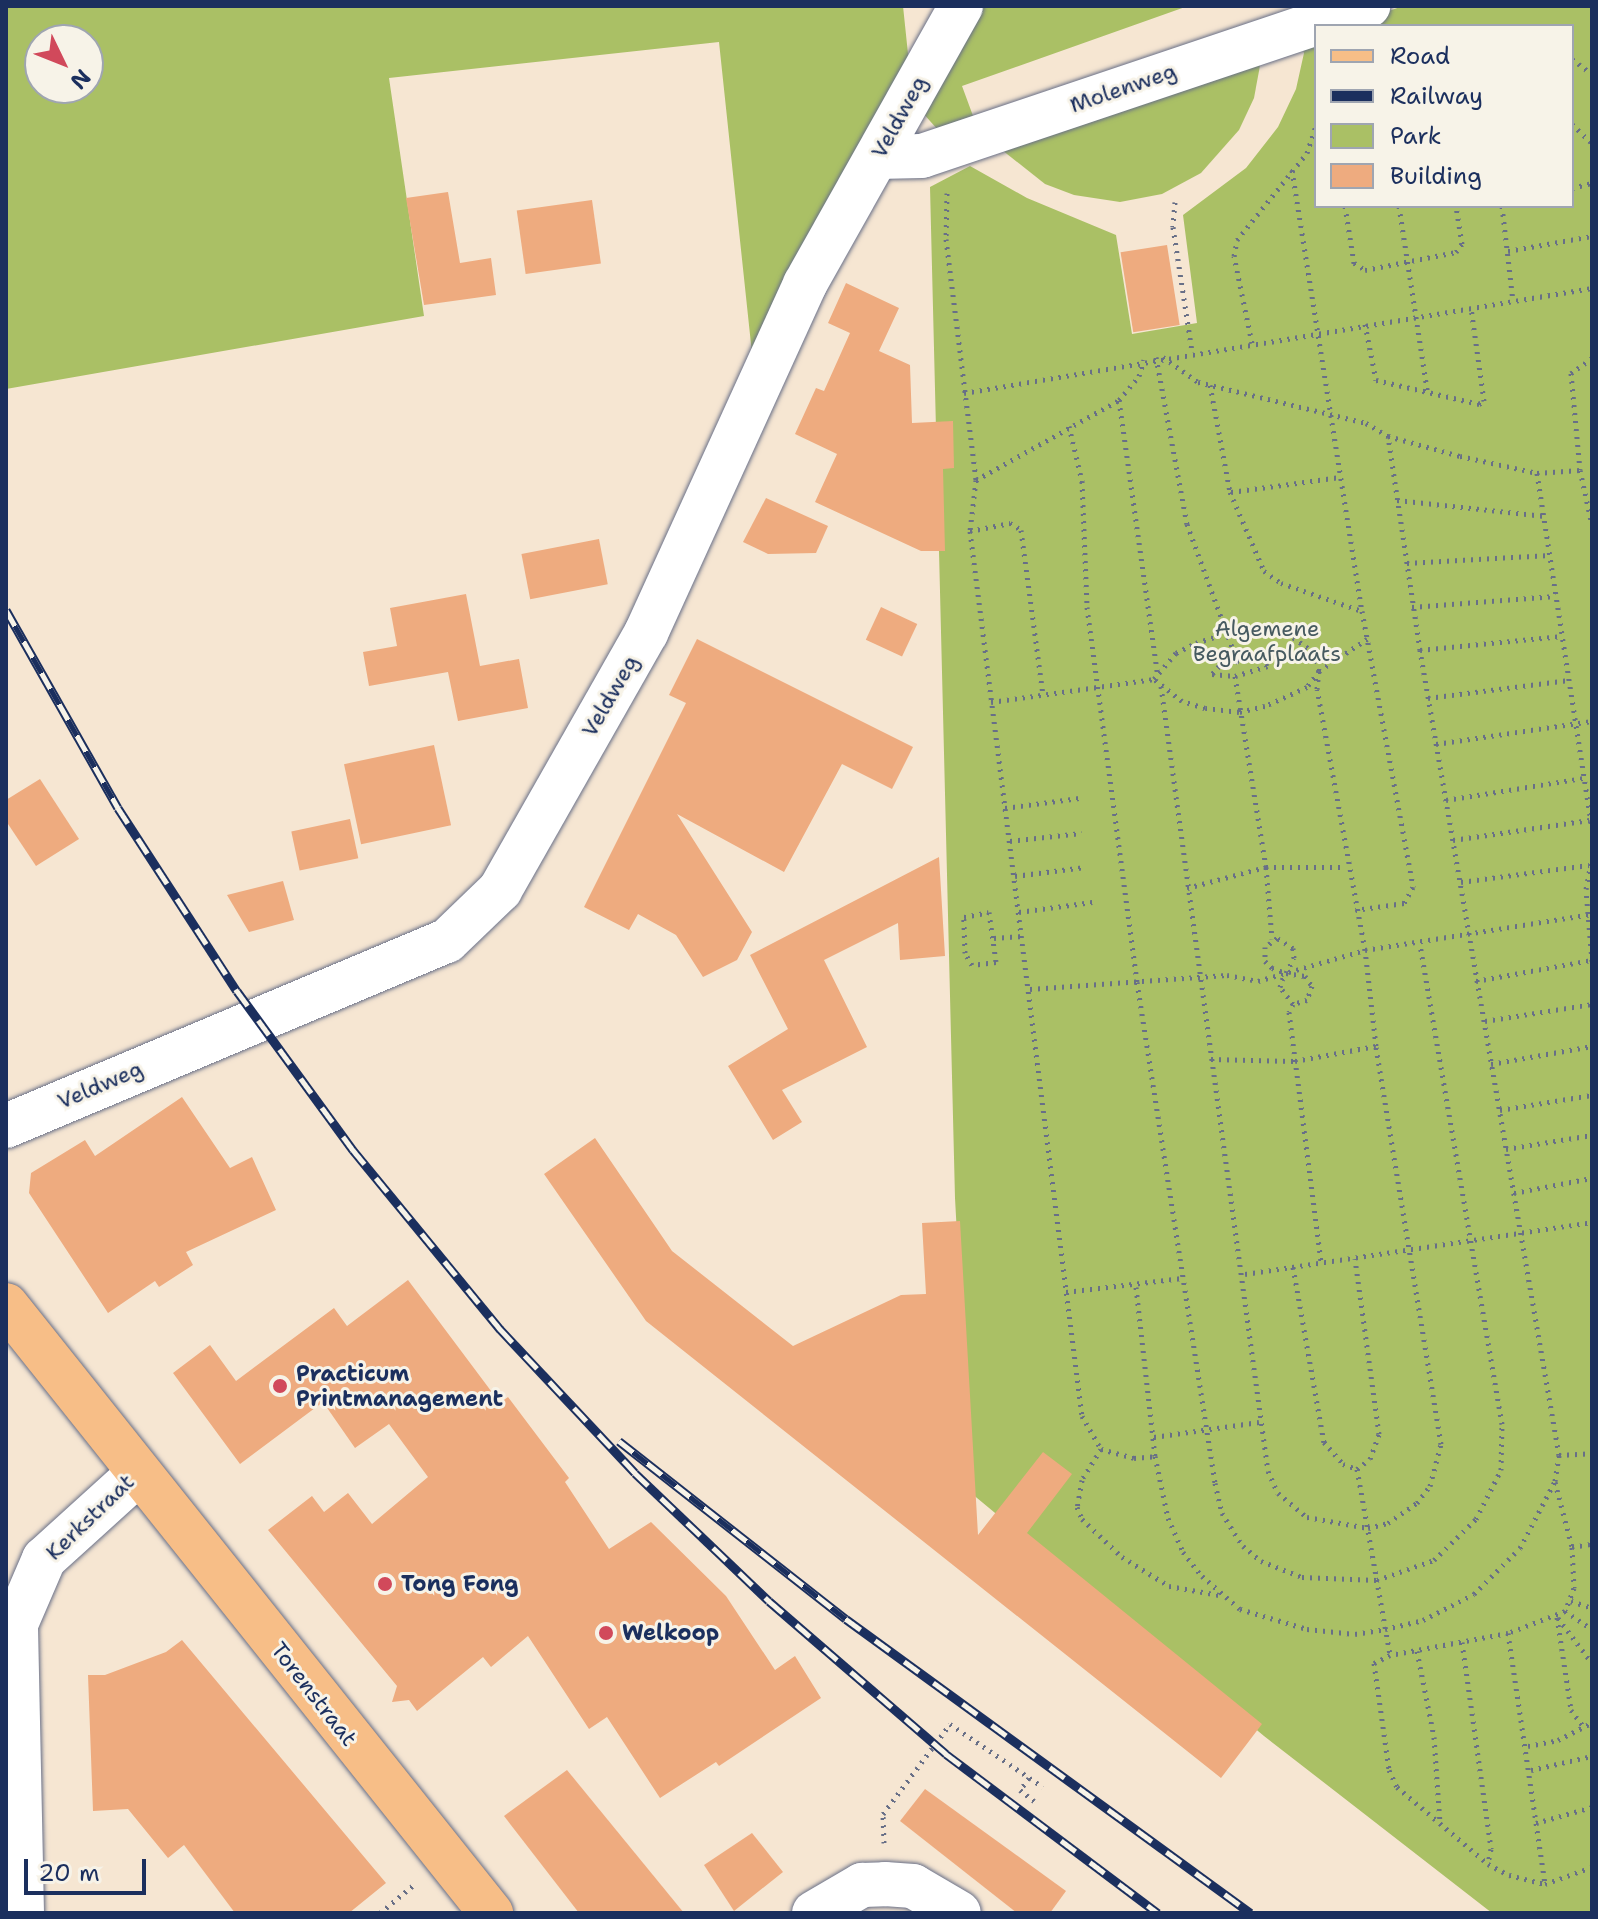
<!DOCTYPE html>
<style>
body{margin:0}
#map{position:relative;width:1598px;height:1919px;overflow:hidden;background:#f6e6d2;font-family:"Shantell Sans",sans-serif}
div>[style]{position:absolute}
.green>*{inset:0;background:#aac065}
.building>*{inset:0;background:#eeab7f;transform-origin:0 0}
.path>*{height:5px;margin-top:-2.5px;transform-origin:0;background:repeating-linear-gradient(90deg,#686f87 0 2px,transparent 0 8px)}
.roads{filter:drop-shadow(0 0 2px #686f87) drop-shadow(0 0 2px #686f87)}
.minor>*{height:44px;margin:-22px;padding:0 22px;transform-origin:22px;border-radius:22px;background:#fff}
.major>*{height:44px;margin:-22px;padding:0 22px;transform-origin:22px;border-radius:22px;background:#f7be87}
.rail>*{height:9px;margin-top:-4.5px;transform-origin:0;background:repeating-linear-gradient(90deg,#f7f3e8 0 18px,#1b2f5e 0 36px);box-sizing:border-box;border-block:2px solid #1b2f5e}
.dots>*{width:22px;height:22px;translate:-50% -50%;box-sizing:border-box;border:4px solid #f7f3e8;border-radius:50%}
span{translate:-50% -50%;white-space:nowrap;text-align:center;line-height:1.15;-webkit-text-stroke:6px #f7f3e8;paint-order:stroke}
.street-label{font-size:22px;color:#1b2f5e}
.park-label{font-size:22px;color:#465a60}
.poi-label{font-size:22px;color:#1b2f5e;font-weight:700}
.left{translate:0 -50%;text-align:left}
.frame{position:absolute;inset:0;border:8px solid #1b2f5e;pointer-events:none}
.legend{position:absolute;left:1314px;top:24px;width:260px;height:184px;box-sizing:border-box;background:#f7f3e8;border:2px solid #9fa5b1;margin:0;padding:10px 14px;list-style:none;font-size:24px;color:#1b2f5e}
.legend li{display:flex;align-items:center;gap:16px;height:40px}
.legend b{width:40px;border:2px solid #9fa5b1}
.north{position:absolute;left:24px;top:24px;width:80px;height:80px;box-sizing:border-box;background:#f7f3e8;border:2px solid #9fa5b1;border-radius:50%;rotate:133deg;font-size:22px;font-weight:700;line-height:32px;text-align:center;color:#1b2f5e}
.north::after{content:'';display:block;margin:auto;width:28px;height:36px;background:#d1495b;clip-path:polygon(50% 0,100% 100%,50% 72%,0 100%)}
.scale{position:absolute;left:24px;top:1859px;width:122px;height:36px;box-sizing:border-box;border:4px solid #1b2f5e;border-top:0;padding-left:10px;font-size:24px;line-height:28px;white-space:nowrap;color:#1b2f5e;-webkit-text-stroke:6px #f7f3e8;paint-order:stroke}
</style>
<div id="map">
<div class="green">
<i style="clip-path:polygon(evenodd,6px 6px,903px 6px,910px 73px,753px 363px,719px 42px,389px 78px,424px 316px,6px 389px,6px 6px,40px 40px,88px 40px,88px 88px,40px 88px,40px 40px)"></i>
<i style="clip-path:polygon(976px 6px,1188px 6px,962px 86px,976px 124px,938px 130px,922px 112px)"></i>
<i style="clip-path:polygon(1403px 6px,1592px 6px,1592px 1913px,1492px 1913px,1264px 1736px,971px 1493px,955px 1198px,930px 187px,970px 166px,1027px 198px,1116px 235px,1132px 334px,1197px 323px,1183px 215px,1246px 168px,1278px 127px,1296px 89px,1304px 53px,1301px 45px,1316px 39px,1316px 206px,1572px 206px,1572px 26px,1346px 26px)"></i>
<i style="clip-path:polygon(1261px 60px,1254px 98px,1239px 130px,1201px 173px,1162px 194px,1120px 202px,1074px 195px,1045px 184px,1002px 150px)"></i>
</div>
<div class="building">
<i style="clip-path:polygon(448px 192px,460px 263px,491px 258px,496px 295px,424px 305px,406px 198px)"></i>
<i style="left:592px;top:200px;width:64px;height:76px;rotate:82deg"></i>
<i style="left:1167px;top:245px;width:81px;height:47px;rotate:81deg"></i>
<i style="clip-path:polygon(846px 283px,899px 308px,879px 351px,910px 365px,912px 423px,953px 421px,954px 468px,943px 469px,945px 551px,921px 551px,815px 502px,837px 454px,795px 434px,816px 388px,824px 391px,850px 333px,828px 323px)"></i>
<i style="clip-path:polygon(766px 498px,828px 526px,816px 553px,768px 554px,743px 542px)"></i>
<i style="left:599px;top:539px;width:46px;height:79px;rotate:79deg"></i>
<i style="clip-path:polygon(466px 594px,480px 666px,519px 659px,528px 708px,458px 721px,448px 672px,369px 686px,363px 652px,397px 646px,390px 608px)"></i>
<i style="left:881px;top:607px;width:40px;height:36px;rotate:25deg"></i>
<i style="clip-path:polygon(697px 639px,913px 747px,892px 789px,842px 764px,784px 872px,677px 814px,752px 932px,737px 960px,703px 977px,676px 935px,638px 914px,629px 930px,584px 907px,686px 703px,669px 695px)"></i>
<i style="left:434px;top:745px;width:82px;height:92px;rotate:78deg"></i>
<i style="clip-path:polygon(40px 779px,79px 839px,36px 866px,6px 821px,6px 800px)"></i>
<i style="left:350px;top:819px;width:40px;height:60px;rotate:78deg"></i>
<i style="clip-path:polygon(939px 857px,945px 956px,900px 960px,898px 923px,824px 960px,867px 1047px,782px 1090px,802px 1122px,773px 1140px,728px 1066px,788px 1029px,750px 955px)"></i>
<i style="clip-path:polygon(283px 881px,294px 920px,249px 932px,227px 895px)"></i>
<i style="clip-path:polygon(182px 1097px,230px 1168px,252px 1157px,276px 1210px,186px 1252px,193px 1265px,159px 1287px,155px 1281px,108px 1313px,29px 1193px,31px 1173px,85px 1140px,95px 1156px)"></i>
<i style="clip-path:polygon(595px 1138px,672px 1251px,793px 1346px,901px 1295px,926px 1294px,922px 1223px,960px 1221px,978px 1535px,1043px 1452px,1072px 1474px,1027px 1533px,1262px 1724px,1221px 1778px,646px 1321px,544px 1174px)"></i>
<i style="clip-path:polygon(408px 1280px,500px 1403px,508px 1397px,569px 1478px,565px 1482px,609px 1549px,651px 1522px,726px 1596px,775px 1670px,795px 1656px,821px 1698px,719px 1766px,716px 1762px,660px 1798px,607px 1717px,589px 1729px,528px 1636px,491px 1667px,483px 1657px,417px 1711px,409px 1700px,392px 1702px,397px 1686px,268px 1530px,312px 1496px,324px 1512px,348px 1493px,372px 1524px,428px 1477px,389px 1424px,355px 1448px,323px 1402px,240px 1464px,173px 1373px,210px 1345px,236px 1381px,334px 1308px,347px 1326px)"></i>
<i style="clip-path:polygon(182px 1640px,386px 1883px,349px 1913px,235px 1913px,184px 1845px,168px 1858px,128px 1809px,93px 1811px,88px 1675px,105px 1675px,166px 1652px)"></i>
<i style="clip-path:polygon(567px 1770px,684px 1913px,579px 1913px,504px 1816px)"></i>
<i style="clip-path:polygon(925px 1789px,1066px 1891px,1050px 1913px,1017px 1913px,900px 1821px)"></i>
<i style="clip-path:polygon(752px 1833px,783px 1872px,734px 1911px,704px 1865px)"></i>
</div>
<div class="path">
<i style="left:1572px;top:59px;width:25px;rotate:37deg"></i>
<i style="left:1572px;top:124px;width:28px;rotate:44deg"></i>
<i style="left:1292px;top:170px;width:447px;rotate:81deg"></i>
<i style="left:1362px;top:611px;width:281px;rotate:79.5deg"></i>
<i style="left:1413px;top:887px;width:18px;rotate:119deg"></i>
<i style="left:1404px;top:903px;width:49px;rotate:171.9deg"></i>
<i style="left:1572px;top:188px;width:21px;rotate:-14deg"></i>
<i style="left:947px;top:193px;width:46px;rotate:91.2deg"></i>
<i style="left:946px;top:239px;width:243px;rotate:82.9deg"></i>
<i style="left:976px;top:480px;width:51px;rotate:96.7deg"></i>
<i style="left:970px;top:531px;width:892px;rotate:82.79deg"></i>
<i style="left:1082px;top:1416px;width:38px;rotate:60deg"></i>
<i style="left:1101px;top:1449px;width:34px;rotate:15deg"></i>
<i style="left:1134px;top:1458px;width:21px;rotate:-5deg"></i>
<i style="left:1175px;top:202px;width:25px;rotate:95deg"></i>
<i style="left:1173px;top:227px;width:125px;rotate:81.3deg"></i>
<i style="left:1345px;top:206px;width:58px;rotate:81deg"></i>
<i style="left:1354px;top:263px;width:13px;rotate:32deg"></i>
<i style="left:1365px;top:270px;width:93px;rotate:-11.2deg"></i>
<i style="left:1456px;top:252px;width:10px;rotate:-53deg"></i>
<i style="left:1462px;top:244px;width:38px;rotate:-99deg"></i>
<i style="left:1399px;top:206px;width:191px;rotate:81.3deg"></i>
<i style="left:1502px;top:206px;width:96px;rotate:83.4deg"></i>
<i style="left:1508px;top:251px;width:85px;rotate:-10.1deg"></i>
<i style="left:1365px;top:324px;width:57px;rotate:78.9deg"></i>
<i style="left:1376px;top:380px;width:106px;rotate:13.1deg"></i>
<i style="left:1479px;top:404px;width:6px;rotate:-31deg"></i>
<i style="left:1484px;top:401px;width:95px;rotate:-97.9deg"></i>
<i style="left:1252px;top:343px;width:89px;rotate:-101.7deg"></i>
<i style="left:1234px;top:256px;width:16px;rotate:-79deg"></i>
<i style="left:1237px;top:240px;width:112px;rotate:-51.2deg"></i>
<i style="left:1307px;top:153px;width:29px;rotate:-72deg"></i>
<i style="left:1156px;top:357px;width:170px;rotate:79.5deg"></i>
<i style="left:1187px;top:524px;width:146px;rotate:69.9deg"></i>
<i style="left:1237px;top:661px;width:19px;rotate:164deg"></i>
<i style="left:1219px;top:666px;width:11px;rotate:131deg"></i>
<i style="left:1212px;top:674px;width:23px;rotate:5deg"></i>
<i style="left:1235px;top:676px;width:193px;rotate:80.8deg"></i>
<i style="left:1266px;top:867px;width:72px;rotate:85.2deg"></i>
<i style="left:1163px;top:357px;width:43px;rotate:35.5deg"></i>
<i style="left:1198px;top:382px;width:173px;rotate:13.7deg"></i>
<i style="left:1366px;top:423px;width:26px;rotate:31deg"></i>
<i style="left:1388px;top:436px;width:75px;rotate:15.5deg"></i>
<i style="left:1460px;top:456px;width:79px;rotate:12.4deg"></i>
<i style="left:1537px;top:473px;width:43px;rotate:-4deg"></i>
<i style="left:1592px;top:358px;width:26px;rotate:144deg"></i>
<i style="left:1571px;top:373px;width:97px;rotate:84.7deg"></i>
<i style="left:1580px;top:470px;width:56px;rotate:77.7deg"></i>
<i style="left:1210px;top:385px;width:109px;rotate:79.4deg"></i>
<i style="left:1230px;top:492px;width:86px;rotate:66.7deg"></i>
<i style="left:1264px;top:571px;width:21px;rotate:35deg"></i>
<i style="left:1281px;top:583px;width:86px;rotate:19.1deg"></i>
<i style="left:964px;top:393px;width:637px;rotate:-9.49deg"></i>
<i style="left:1119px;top:400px;width:275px;rotate:82deg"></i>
<i style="left:1069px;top:426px;width:57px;rotate:76.7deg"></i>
<i style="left:1082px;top:481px;width:126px;rotate:87.7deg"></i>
<i style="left:1087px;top:607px;width:378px;rotate:82.4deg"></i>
<i style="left:1137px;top:982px;width:507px;rotate:81.15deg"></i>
<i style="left:1215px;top:1483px;width:31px;rotate:77deg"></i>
<i style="left:1222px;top:1513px;width:39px;rotate:58deg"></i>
<i style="left:1243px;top:1546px;width:23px;rotate:40deg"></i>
<i style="left:1261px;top:1561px;width:44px;rotate:21.3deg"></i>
<i style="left:1302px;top:1577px;width:75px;rotate:2.3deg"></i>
<i style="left:1377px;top:1580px;width:60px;rotate:-19.3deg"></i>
<i style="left:1434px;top:1560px;width:59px;rotate:-44.3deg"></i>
<i style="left:1476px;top:1519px;width:55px;rotate:-63deg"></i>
<i style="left:1501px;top:1470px;width:46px;rotate:-88.8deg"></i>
<i style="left:1502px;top:1424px;width:487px;rotate:-99.7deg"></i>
<i style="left:1537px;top:473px;width:359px;rotate:81.2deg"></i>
<i style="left:976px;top:480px;width:164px;rotate:-29.2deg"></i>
<i style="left:1119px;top:400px;width:31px;rotate:-50deg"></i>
<i style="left:1139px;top:376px;width:17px;rotate:-73deg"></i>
<i style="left:1231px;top:492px;width:110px;rotate:-7.8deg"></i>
<i style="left:1397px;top:500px;width:148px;rotate:6.2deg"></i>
<i style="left:970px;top:531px;width:41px;rotate:-11.3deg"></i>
<i style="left:1010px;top:523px;width:13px;rotate:32deg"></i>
<i style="left:1021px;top:530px;width:166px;rotate:82.4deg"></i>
<i style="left:1407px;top:563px;width:143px;rotate:-3.2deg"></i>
<i style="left:1412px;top:607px;width:144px;rotate:-4.4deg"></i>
<i style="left:1280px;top:628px;width:43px;rotate:35.5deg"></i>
<i style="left:1315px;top:653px;width:18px;rotate:77deg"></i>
<i style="left:1319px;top:671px;width:20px;rotate:127deg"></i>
<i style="left:1307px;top:687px;width:46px;rotate:155.7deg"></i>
<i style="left:1265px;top:706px;width:27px;rotate:167deg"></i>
<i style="left:1239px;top:712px;width:34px;rotate:-173deg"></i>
<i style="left:1205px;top:708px;width:24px;rotate:-163deg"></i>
<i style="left:1182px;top:701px;width:36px;rotate:-142deg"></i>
<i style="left:1154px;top:679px;width:34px;rotate:-50deg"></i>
<i style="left:1176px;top:653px;width:22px;rotate:-27deg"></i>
<i style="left:1196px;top:643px;width:36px;rotate:-18deg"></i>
<i style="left:1230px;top:632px;width:50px;rotate:-4.6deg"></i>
<i style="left:1420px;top:650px;width:143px;rotate:-5.6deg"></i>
<i style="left:1235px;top:676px;width:34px;rotate:-17deg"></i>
<i style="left:1267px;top:666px;width:8px;rotate:-120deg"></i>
<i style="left:1263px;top:659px;width:26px;rotate:176deg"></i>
<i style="left:1161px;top:686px;width:792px;rotate:82.24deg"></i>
<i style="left:1268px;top:1471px;width:24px;rotate:66deg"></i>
<i style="left:1278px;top:1493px;width:38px;rotate:40deg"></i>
<i style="left:1307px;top:1517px;width:62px;rotate:10.2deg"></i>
<i style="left:1368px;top:1528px;width:21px;rotate:-14deg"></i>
<i style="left:1388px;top:1523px;width:35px;rotate:-35deg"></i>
<i style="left:1417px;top:1503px;width:21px;rotate:-53deg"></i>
<i style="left:1430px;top:1486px;width:43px;rotate:-75.3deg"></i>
<i style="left:1441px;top:1444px;width:403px;rotate:-99.3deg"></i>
<i style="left:1376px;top:1046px;width:97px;rotate:-96.5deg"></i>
<i style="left:1365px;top:950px;width:265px;rotate:-100.4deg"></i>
<i style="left:1317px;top:689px;width:18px;rotate:-84deg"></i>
<i style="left:1319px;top:671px;width:58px;rotate:-33.7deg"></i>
<i style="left:1428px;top:698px;width:142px;rotate:-7.3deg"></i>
<i style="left:991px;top:702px;width:165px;rotate:-8deg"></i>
<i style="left:1436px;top:744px;width:158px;rotate:-8.4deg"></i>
<i style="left:1446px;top:800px;width:140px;rotate:-9.1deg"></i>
<i style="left:1005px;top:808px;width:75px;rotate:-7.7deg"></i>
<i style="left:1453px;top:840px;width:138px;rotate:-8.3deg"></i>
<i style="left:1010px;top:841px;width:72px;rotate:-6.3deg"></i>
<i style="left:1015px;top:876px;width:71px;rotate:-7.3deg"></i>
<i style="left:1461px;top:882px;width:129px;rotate:-7.6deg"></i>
<i style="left:1187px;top:888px;width:82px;rotate:-14.9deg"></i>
<i style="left:1266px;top:867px;width:80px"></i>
<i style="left:989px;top:912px;width:50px;rotate:82deg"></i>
<i style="left:996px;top:962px;width:24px;rotate:173deg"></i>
<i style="left:972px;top:965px;width:14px;rotate:-120deg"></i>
<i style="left:965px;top:953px;width:36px;rotate:-92deg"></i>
<i style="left:964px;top:917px;width:25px;rotate:-11deg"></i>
<i style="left:1019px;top:912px;width:74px;rotate:-7.8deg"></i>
<i style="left:994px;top:938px;width:29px;rotate:-4deg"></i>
<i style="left:1592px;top:961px;width:72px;rotate:-94.8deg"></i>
<i style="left:1586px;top:889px;width:31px;rotate:-79deg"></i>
<i style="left:1476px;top:981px;width:118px;rotate:-10.3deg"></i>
<i style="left:1030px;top:989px;width:197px;rotate:-4.1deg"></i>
<i style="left:1227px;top:975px;width:32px;rotate:11deg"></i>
<i style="left:1258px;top:981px;width:111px;rotate:-16.2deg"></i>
<i style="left:1365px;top:950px;width:230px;rotate:-9deg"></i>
<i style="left:1293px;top:1004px;width:9px;rotate:117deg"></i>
<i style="left:1289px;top:1012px;width:252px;rotate:82.7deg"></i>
<i style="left:1293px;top:1004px;width:21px;rotate:-127deg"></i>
<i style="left:1280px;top:987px;width:7px;rotate:-74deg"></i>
<i style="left:1282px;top:980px;width:8px;rotate:-60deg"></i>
<i style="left:1286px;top:973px;width:17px;rotate:-62deg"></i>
<i style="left:1294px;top:958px;width:10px;rotate:-96deg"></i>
<i style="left:1293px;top:948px;width:19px;rotate:-148deg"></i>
<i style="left:1277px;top:938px;width:15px;rotate:143deg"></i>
<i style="left:1265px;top:947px;width:14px;rotate:90deg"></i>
<i style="left:1265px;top:961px;width:10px;rotate:45deg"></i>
<i style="left:1272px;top:968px;width:15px;rotate:20deg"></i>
<i style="left:1286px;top:973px;width:19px;rotate:9deg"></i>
<i style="left:1305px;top:976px;width:12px;rotate:55deg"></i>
<i style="left:1312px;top:986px;width:15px;rotate:110deg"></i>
<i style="left:1307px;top:1000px;width:15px;rotate:164deg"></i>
<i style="left:1485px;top:1021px;width:108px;rotate:-9deg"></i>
<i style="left:1211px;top:1059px;width:84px;rotate:1.4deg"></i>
<i style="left:1295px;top:1061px;width:82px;rotate:-10.5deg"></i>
<i style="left:1491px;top:1064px;width:103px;rotate:-10.1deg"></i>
<i style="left:1500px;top:1110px;width:93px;rotate:-9.3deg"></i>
<i style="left:1506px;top:1149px;width:87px;rotate:-9.2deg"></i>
<i style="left:1514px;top:1193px;width:79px;rotate:-10.9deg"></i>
<i style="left:1293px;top:1267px;width:178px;rotate:80deg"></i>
<i style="left:1324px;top:1442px;width:29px;rotate:49deg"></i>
<i style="left:1343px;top:1464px;width:15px;rotate:20deg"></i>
<i style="left:1357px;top:1469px;width:16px;rotate:-38deg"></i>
<i style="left:1370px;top:1459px;width:27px;rotate:-70deg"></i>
<i style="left:1379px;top:1434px;width:177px;rotate:-97.8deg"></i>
<i style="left:1245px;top:1274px;width:351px;rotate:-8.5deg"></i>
<i style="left:1136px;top:1287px;width:170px;rotate:83.6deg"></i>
<i style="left:1155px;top:1456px;width:63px;rotate:78.2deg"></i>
<i style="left:1168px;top:1518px;width:37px;rotate:66deg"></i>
<i style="left:1183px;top:1552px;width:31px;rotate:52deg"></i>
<i style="left:1202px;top:1576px;width:50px;rotate:41deg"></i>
<i style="left:1240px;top:1609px;width:70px;rotate:16.6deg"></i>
<i style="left:1307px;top:1629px;width:48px;rotate:5.9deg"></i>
<i style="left:1355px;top:1634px;width:30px;rotate:-9deg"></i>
<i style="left:1385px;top:1629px;width:39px;rotate:-13deg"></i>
<i style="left:1423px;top:1620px;width:57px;rotate:-27deg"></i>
<i style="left:1474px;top:1594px;width:65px;rotate:-45deg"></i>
<i style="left:1520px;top:1548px;width:76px;rotate:-62.4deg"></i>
<i style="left:1555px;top:1481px;width:26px;rotate:-81deg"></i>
<i style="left:1559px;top:1455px;width:817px;rotate:-99.8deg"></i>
<i style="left:1420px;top:650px;width:216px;rotate:-98.5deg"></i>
<i style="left:1066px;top:1292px;width:117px;rotate:-6.9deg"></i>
<i style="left:1154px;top:1437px;width:106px;rotate:-8.1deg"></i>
<i style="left:1101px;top:1449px;width:36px;rotate:122deg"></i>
<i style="left:1082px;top:1480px;width:27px;rotate:100deg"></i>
<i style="left:1077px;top:1507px;width:13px;rotate:67deg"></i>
<i style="left:1082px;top:1519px;width:55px;rotate:43.5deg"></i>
<i style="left:1122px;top:1557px;width:55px;rotate:31.7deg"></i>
<i style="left:1169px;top:1586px;width:51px;rotate:10.2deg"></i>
<i style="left:1559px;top:1455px;width:33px;rotate:-3deg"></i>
<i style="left:1357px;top:1469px;width:189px;rotate:79.9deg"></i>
<i style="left:1555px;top:1482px;width:67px;rotate:75.3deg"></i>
<i style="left:1572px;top:1547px;width:41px;rotate:87.2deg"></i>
<i style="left:1574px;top:1588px;width:25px;rotate:111deg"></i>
<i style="left:1565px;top:1611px;width:61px;rotate:158.9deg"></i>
<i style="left:1508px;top:1633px;width:120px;rotate:169.4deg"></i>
<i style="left:1390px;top:1655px;width:18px;rotate:153deg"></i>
<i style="left:1374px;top:1663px;width:108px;rotate:82deg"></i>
<i style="left:1389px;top:1770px;width:19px;rotate:65deg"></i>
<i style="left:1397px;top:1787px;width:119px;rotate:40.2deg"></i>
<i style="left:1488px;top:1864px;width:24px;rotate:28deg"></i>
<i style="left:1509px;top:1875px;width:37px;rotate:14deg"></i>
<i style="left:1545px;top:1884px;width:50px;rotate:-19.9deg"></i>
<i style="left:1572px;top:1547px;width:20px;rotate:-9deg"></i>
<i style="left:1571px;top:1601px;width:22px;rotate:18deg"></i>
<i style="left:1565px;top:1611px;width:32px;rotate:34deg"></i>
<i style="left:1557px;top:1617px;width:94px;rotate:81.4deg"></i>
<i style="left:1571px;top:1710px;width:21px;rotate:53deg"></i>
<i style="left:1558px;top:1618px;width:56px;rotate:52.9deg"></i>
<i style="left:1508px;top:1633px;width:253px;rotate:81.6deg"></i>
<i style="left:1462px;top:1642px;width:209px;rotate:82deg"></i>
<i style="left:1491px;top:1849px;width:14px;rotate:102deg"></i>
<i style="left:1417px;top:1651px;width:88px;rotate:78.8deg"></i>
<i style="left:1434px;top:1737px;width:86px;rotate:86deg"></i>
<i style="left:1528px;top:1746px;width:31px;rotate:-11deg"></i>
<i style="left:1558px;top:1740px;width:38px;rotate:-27deg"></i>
<i style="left:1531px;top:1770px;width:63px;rotate:-12.9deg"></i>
<i style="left:1029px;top:1778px;width:15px;rotate:127deg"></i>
<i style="left:1020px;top:1790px;width:18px;rotate:38deg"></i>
<i style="left:1536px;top:1823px;width:58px;rotate:-15.9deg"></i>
<i style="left:884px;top:1843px;width:29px;rotate:-92deg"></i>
<i style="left:883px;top:1814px;width:112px;rotate:-53.3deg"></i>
<i style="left:950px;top:1724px;width:112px;rotate:34.1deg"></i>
<i style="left:380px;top:1913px;width:47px;rotate:-39.8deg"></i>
</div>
<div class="roads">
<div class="minor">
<i style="left:877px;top:157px;width:45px;rotate:-1.3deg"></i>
<i style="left:922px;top:156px;width:471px;rotate:-18.6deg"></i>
<i style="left:6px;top:1126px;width:478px;rotate:-22.8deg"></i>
<i style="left:447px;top:941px;width:74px;rotate:-43.9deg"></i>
<i style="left:500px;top:890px;width:296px;rotate:-60.4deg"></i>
<i style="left:646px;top:633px;width:384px;rotate:-65.5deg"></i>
<i style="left:805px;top:284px;width:319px;rotate:-60.7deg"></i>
<i style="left:22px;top:1913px;width:289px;rotate:-91.2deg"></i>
<i style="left:16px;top:1624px;width:71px;rotate:-66.7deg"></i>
<i style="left:44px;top:1559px;width:128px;rotate:-42.2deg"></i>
<i style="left:814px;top:1913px;width:56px;rotate:-30.3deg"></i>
<i style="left:862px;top:1885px;width:23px;rotate:-2deg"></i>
<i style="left:885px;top:1884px;width:28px;rotate:4deg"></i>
<i style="left:913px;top:1886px;width:53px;rotate:30.4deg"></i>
</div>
<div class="major">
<i style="left:6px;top:1305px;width:778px;rotate:51.42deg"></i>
</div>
</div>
<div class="rail">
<i style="left:6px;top:610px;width:227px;rotate:60.5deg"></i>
<i style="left:118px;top:808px;width:218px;rotate:57deg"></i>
<i style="left:237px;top:991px;width:197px;rotate:53.9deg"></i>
<i style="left:353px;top:1150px;width:232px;rotate:50.6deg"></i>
<i style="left:500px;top:1329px;width:197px;rotate:46.8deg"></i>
<i style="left:635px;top:1473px;width:185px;rotate:43.7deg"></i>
<i style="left:769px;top:1601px;width:234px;rotate:40.8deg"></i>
<i style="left:946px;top:1754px;width:265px;rotate:36.9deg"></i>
<i style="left:619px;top:1441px;width:288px;rotate:38.1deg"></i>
<i style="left:846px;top:1619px;width:500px;rotate:36deg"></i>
</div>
<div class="dots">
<i style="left:280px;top:1386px;background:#d1495b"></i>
<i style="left:385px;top:1584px;background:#d1495b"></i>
<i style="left:606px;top:1633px;background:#d1495b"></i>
</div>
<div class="street-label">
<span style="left:1123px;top:88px;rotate:-19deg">Molenweg</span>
<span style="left:899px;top:117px;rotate:-61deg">Veldweg</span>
<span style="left:610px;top:696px;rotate:-60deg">Veldweg</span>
<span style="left:100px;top:1085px;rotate:-23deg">Veldweg</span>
<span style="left:90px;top:1517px;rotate:-44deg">Kerkstraat</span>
<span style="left:314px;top:1694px;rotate:52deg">Torenstraat</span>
</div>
<div class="park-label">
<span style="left:1267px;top:641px">Algemene<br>Begraafplaats</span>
</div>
<div class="poi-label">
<span class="left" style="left:296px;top:1386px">Practicum<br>Printmanagement</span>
<span class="left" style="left:401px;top:1584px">Tong Fong</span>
<span class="left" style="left:622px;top:1633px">Welkoop</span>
</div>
<div class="frame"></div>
<ul class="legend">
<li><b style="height:10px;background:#f7be87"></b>Road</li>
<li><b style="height:10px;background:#1b2f5e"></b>Railway</li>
<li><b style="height:22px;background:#aac065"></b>Park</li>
<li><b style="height:22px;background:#eeab7f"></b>Building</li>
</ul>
<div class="north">N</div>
<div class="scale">20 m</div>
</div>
